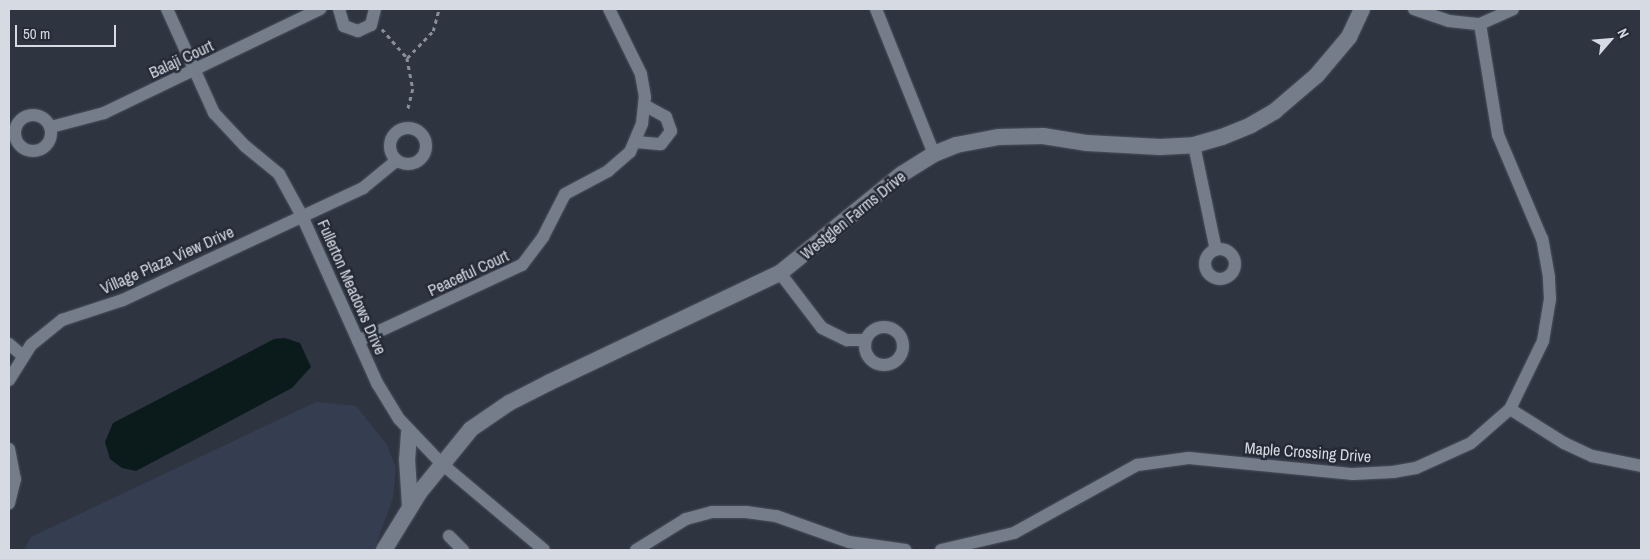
<!DOCTYPE html>
<style>
body{margin:0}
#map{position:relative;width:1650px;height:559px;overflow:hidden;background:#2e3541;font-family:"Archivo Narrow",sans-serif}
div>[style]{position:absolute}
.built>*{inset:0;background:#353e51}
.water>*{inset:0;background:#0b1b1b}
.path>*{height:2.5px;margin-top:-1.25px;transform-origin:0;background:repeating-linear-gradient(90deg,#898e98 0 4px,transparent 0 8px)}
.roads{filter:drop-shadow(0 0 1px #4c515c) drop-shadow(0 0 1px #4c515c)}
.minor>*{height:12px;margin:-6px;padding:0 6px;transform-origin:6px;border-radius:6px;background:#757d8b}
.minor>.ring{margin:-6px;padding:0;box-sizing:content-box;background:none;border:12px solid #757d8b;border-radius:50%}
.tertiary>*{height:16px;margin:-8px;padding:0 8px;transform-origin:8px;border-radius:8px;background:#757d8b}
span{translate:-50% -50%;white-space:nowrap;text-align:center;line-height:1.15;-webkit-text-stroke:5px #252a37;paint-order:stroke}
.street-label{font-size:16px;color:#d6dae2}
.frame{position:absolute;inset:0;border:10px solid #d6dae2;pointer-events:none}
.north{position:absolute;left:1585px;top:15px;width:50px;height:50px;-webkit-text-stroke:4px #252a37;paint-order:stroke;rotate:63deg;font-size:14px;font-weight:700;line-height:20px;text-align:center;color:#d6dae2}
.north::after{content:'';display:block;margin:auto;width:18px;height:22px;background:#d6dae2;clip-path:polygon(50% 0,100% 100%,50% 72%,0 100%)}
.scale{position:absolute;left:15px;top:25px;width:101px;height:22px;box-sizing:border-box;border:2px solid #d6dae2;border-top:0;padding-left:6px;font-size:15px;line-height:18px;white-space:nowrap;color:#d6dae2;-webkit-text-stroke:4px #252a37;paint-order:stroke}
</style>
<div id="map">
<div class="built">
<i style="clip-path:polygon(316px 402px,356px 406px,387px 445px,396px 468px,393px 498px,374px 550px,24px 550px,31px 537px)"></i>
</div>
<div class="water">
<i style="clip-path:polygon(285px 338px,300px 343px,311px 367px,292px 388px,136px 471px,122px 468px,110px 459px,105px 442px,113px 423px,274px 339px)"></i>
</div>
<div class="path">
<i style="left:382px;top:29px;width:38px;rotate:49deg"></i>
<i style="left:407px;top:58px;width:32px;rotate:79deg"></i>
<i style="left:413px;top:89px;width:21px;rotate:104deg"></i>
<i style="left:407px;top:58px;width:37px;rotate:-46deg"></i>
<i style="left:433px;top:31px;width:23px;rotate:-75deg"></i>
</div>
<div class="roads">
<div class="minor">
<i style="left:167px;top:9px;width:114px;rotate:65.7deg"></i>
<i style="left:214px;top:113px;width:45px;rotate:46.8deg"></i>
<i style="left:245px;top:146px;width:44px;rotate:39.5deg"></i>
<i style="left:279px;top:174px;width:48px;rotate:61.3deg"></i>
<i style="left:302px;top:216px;width:183px;rotate:65.8deg"></i>
<i style="left:377px;top:383px;width:42px;rotate:58.6deg"></i>
<i style="left:399px;top:419px;width:62px;rotate:46.3deg"></i>
<i style="left:442px;top:464px;width:133px;rotate:40.1deg"></i>
<i style="left:339px;top:9px;width:18px;rotate:74deg"></i>
<i style="left:344px;top:26px;width:15px;rotate:20deg"></i>
<i style="left:358px;top:31px;width:14px;rotate:-25deg"></i>
<i style="left:371px;top:25px;width:16px;rotate:-76deg"></i>
<i style="left:876px;top:9px;width:156px;rotate:68.2deg"></i>
<i style="left:1414px;top:9px;width:37px;rotate:19deg"></i>
<i style="left:1449px;top:21px;width:31px;rotate:6deg"></i>
<i style="left:1480px;top:24px;width:36px;rotate:-24deg"></i>
<i class="ring" style="left:15px;top:115px;width:24px;height:24px"></i>
<i style="left:51px;top:127px;width:55px;rotate:-14.8deg"></i>
<i style="left:104px;top:113px;width:240px;rotate:-25.7deg"></i>
<i class="ring" style="left:390px;top:128px;width:24px;height:24px"></i>
<i style="left:636px;top:142px;width:25px;rotate:5deg"></i>
<i style="left:661px;top:144px;width:16px;rotate:-52deg"></i>
<i style="left:671px;top:131px;width:15px;rotate:-110deg"></i>
<i style="left:666px;top:117px;width:25px;rotate:-151deg"></i>
<i style="left:1194px;top:145px;width:107px;rotate:78.2deg"></i>
<i class="ring" style="left:1205px;top:249px;width:18px;height:18px"></i>
<i style="left:780px;top:273px;width:69px;rotate:52.6deg"></i>
<i style="left:822px;top:328px;width:28px;rotate:26deg"></i>
<i style="left:847px;top:340px;width:18px"></i>
<i class="ring" style="left:865px;top:327px;width:26px;height:26px"></i>
<i style="left:358px;top:341px;width:181px;rotate:-24.9deg"></i>
<i style="left:522px;top:265px;width:35px;rotate:-53deg"></i>
<i style="left:543px;top:237px;width:48px;rotate:-62.9deg"></i>
<i style="left:565px;top:194px;width:49px;rotate:-28.1deg"></i>
<i style="left:608px;top:171px;width:29px;rotate:-41deg"></i>
<i style="left:630px;top:152px;width:30px;rotate:-67deg"></i>
<i style="left:642px;top:124px;width:27px;rotate:-84deg"></i>
<i style="left:645px;top:97px;width:23px;rotate:-100deg"></i>
<i style="left:641px;top:74px;width:72px;rotate:-116.2deg"></i>
<i style="left:9px;top:344px;width:18px;rotate:41deg"></i>
<i style="left:9px;top:380px;width:41px;rotate:-57.8deg"></i>
<i style="left:31px;top:345px;width:40px;rotate:-39deg"></i>
<i style="left:62px;top:320px;width:64px;rotate:-18.2deg"></i>
<i style="left:123px;top:300px;width:265px;rotate:-25deg"></i>
<i style="left:363px;top:188px;width:43px;rotate:-39.3deg"></i>
<i style="left:1510px;top:409px;width:64px;rotate:32.2deg"></i>
<i style="left:1564px;top:443px;width:31px;rotate:25deg"></i>
<i style="left:1592px;top:456px;width:50px;rotate:11.5deg"></i>
<i style="left:9px;top:449px;width:31px;rotate:79deg"></i>
<i style="left:15px;top:479px;width:25px;rotate:104deg"></i>
<i style="left:449px;top:536px;width:20px;rotate:45deg"></i>
<i style="left:636px;top:550px;width:59px;rotate:-31.8deg"></i>
<i style="left:686px;top:519px;width:27px;rotate:-15deg"></i>
<i style="left:712px;top:512px;width:34px"></i>
<i style="left:746px;top:512px;width:30px;rotate:8deg"></i>
<i style="left:776px;top:516px;width:77px;rotate:19.6deg"></i>
<i style="left:849px;top:542px;width:57px;rotate:8.1deg"></i>
<i style="left:941px;top:550px;width:75px;rotate:-13.1deg"></i>
<i style="left:1014px;top:533px;width:141px;rotate:-28.9deg"></i>
<i style="left:1137px;top:465px;width:52px;rotate:-7.7deg"></i>
<i style="left:1189px;top:458px;width:165px;rotate:5.6deg"></i>
<i style="left:1353px;top:474px;width:40px;rotate:-2.9deg"></i>
<i style="left:1393px;top:472px;width:23px;rotate:-10deg"></i>
<i style="left:1416px;top:468px;width:60px;rotate:-24.4deg"></i>
<i style="left:1471px;top:443px;width:52px;rotate:-41.1deg"></i>
<i style="left:1510px;top:409px;width:76px;rotate:-64.1deg"></i>
<i style="left:1543px;top:341px;width:43px;rotate:-80.5deg"></i>
<i style="left:1550px;top:299px;width:22px;rotate:-93deg"></i>
<i style="left:1549px;top:277px;width:39px;rotate:-100deg"></i>
<i style="left:1542px;top:239px;width:113px;rotate:-112.9deg"></i>
<i style="left:1498px;top:135px;width:112px;rotate:-99.2deg"></i>
</div>
<div class="tertiary">
<i style="left:409px;top:433px;width:26px;rotate:94deg"></i>
<i style="left:407px;top:459px;width:46px;rotate:86.3deg"></i>
<i style="left:384px;top:550px;width:67px;rotate:-58.4deg"></i>
<i style="left:419px;top:493px;width:82px;rotate:-50.9deg"></i>
<i style="left:471px;top:429px;width:46px;rotate:-34.4deg"></i>
<i style="left:509px;top:403px;width:46px;rotate:-27.1deg"></i>
<i style="left:550px;top:382px;width:255px;rotate:-25.4deg"></i>
<i style="left:780px;top:273px;width:157px;rotate:-39.1deg"></i>
<i style="left:902px;top:174px;width:38px;rotate:-32deg"></i>
<i style="left:934px;top:154px;width:24px;rotate:-22deg"></i>
<i style="left:956px;top:145px;width:44px;rotate:-10.5deg"></i>
<i style="left:999px;top:137px;width:44px;rotate:-1.3deg"></i>
<i style="left:1043px;top:136px;width:45px;rotate:9deg"></i>
<i style="left:1087px;top:143px;width:73px;rotate:3.1deg"></i>
<i style="left:1160px;top:147px;width:34px;rotate:-3deg"></i>
<i style="left:1194px;top:145px;width:29px;rotate:-16deg"></i>
<i style="left:1222px;top:137px;width:31px;rotate:-22deg"></i>
<i style="left:1251px;top:125px;width:28px;rotate:-30deg"></i>
<i style="left:1275px;top:111px;width:55px;rotate:-40.6deg"></i>
<i style="left:1317px;top:75px;width:50px;rotate:-49.9deg"></i>
<i style="left:1349px;top:37px;width:31px;rotate:-65deg"></i>
</div>
</div>
<div class="street-label">
<span style="left:181px;top:59px;rotate:-25deg">Balaji Court</span>
<span style="left:853px;top:215px;rotate:-39deg">Westglen Farms Drive</span>
<span style="left:167px;top:260px;rotate:-24deg">Village Plaza View Drive</span>
<span style="left:468px;top:273px;rotate:-25deg">Peaceful Court</span>
<span style="left:352px;top:287px;rotate:66deg">Fullerton Meadows Drive</span>
<span style="left:1308px;top:452px;rotate:4deg">Maple Crossing Drive</span>
</div>
<div class="frame"></div>
<div class="north">N</div>
<div class="scale">50 m</div>
</div>
